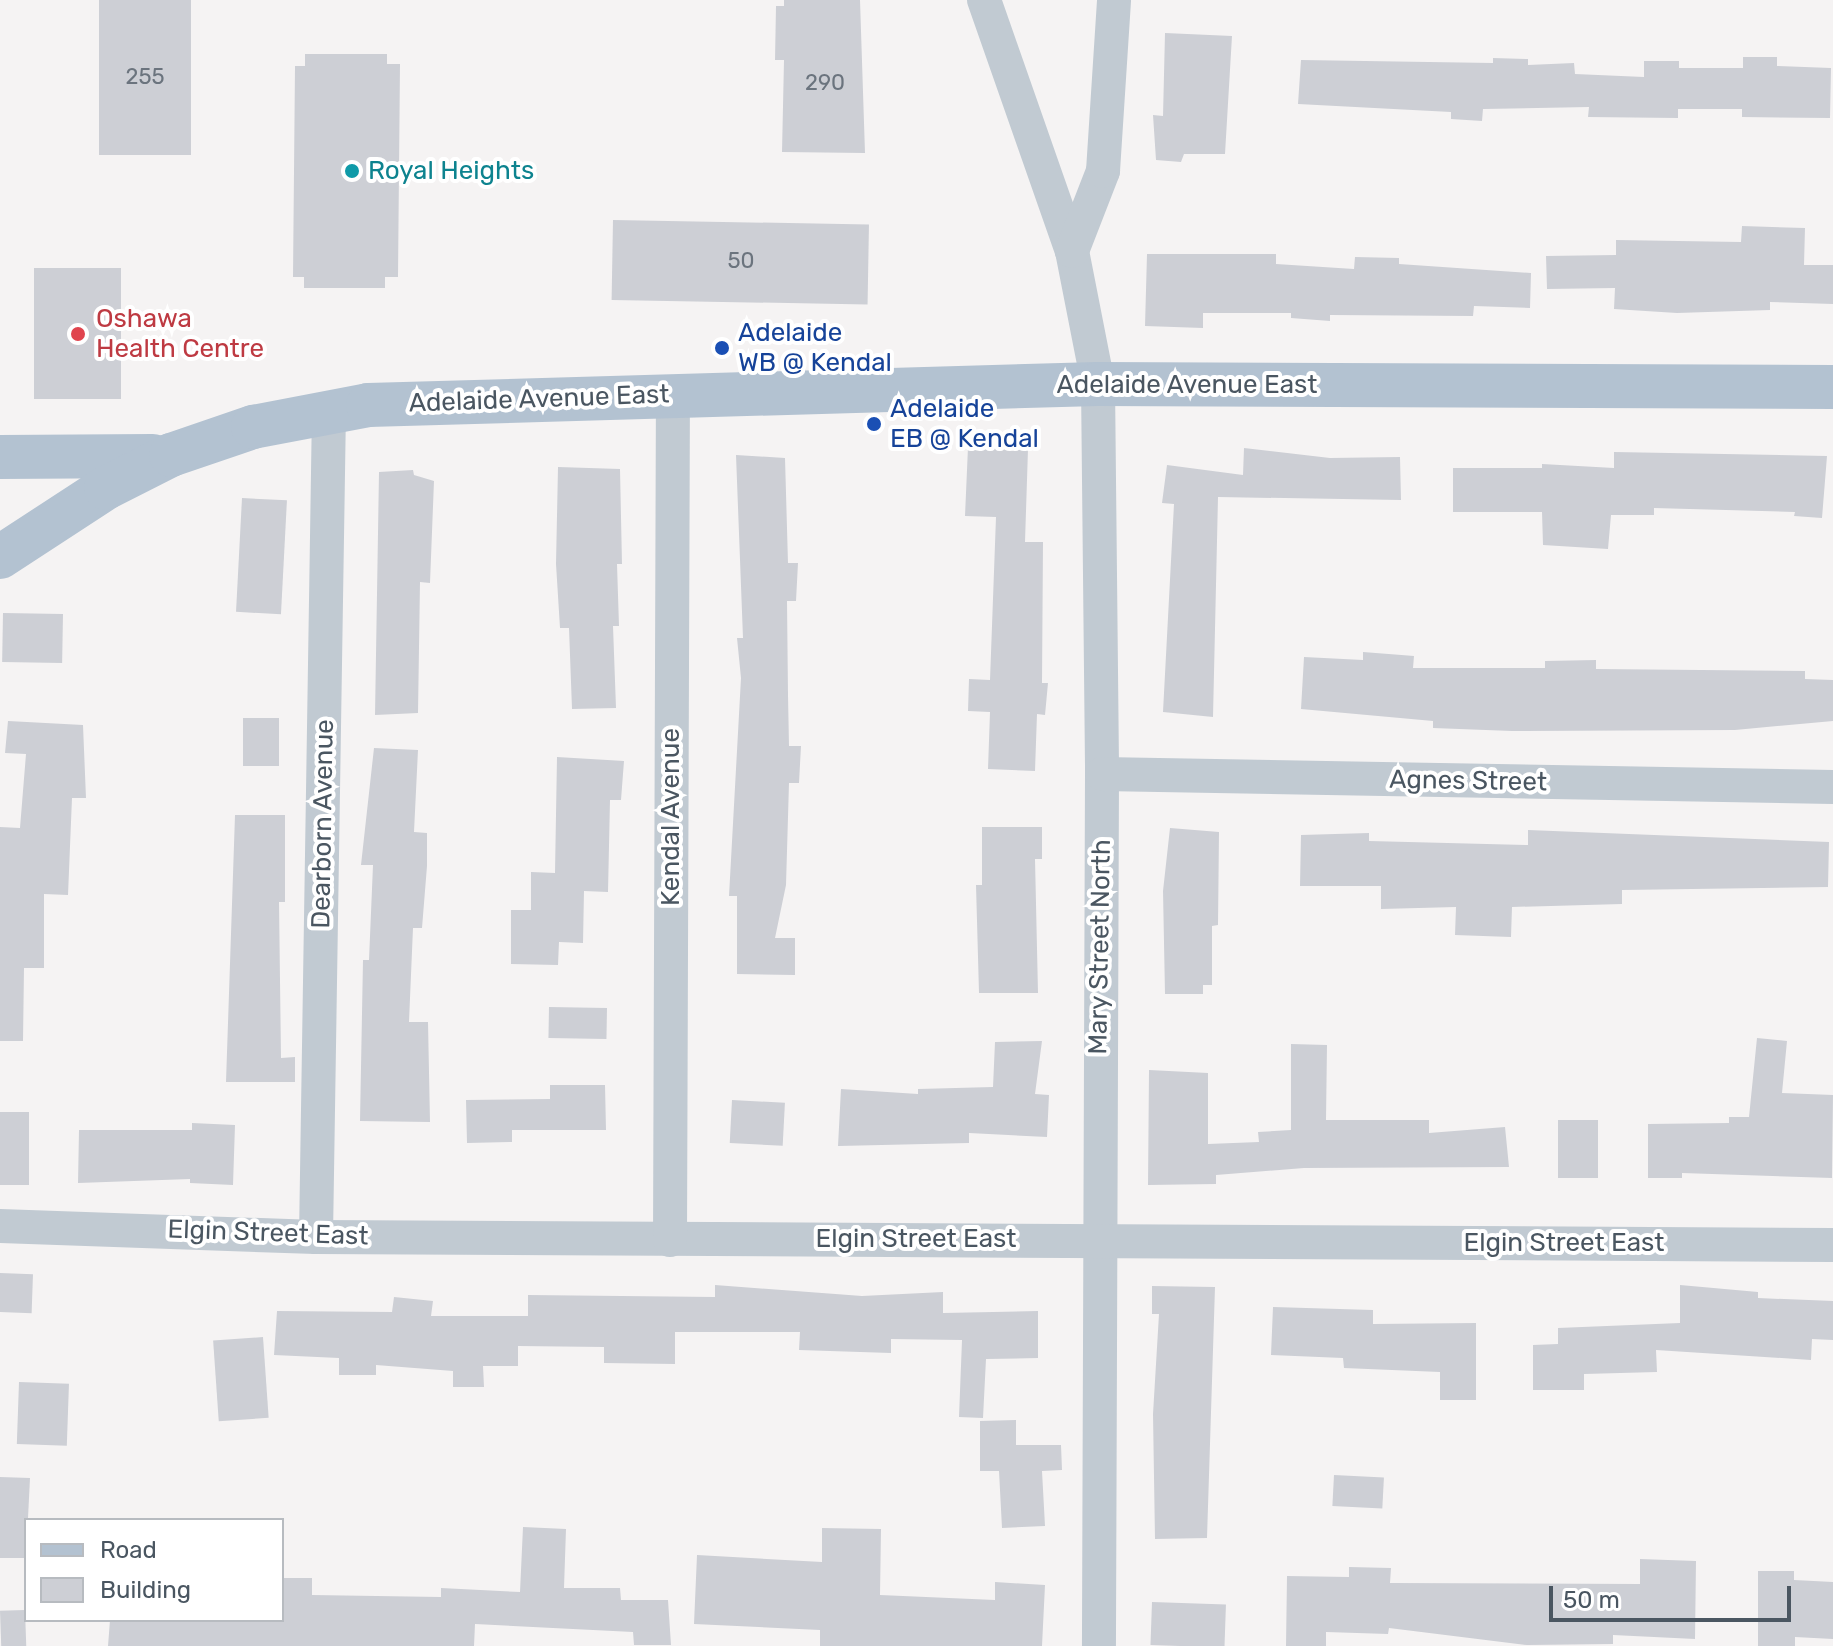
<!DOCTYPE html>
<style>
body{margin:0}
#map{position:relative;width:1833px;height:1646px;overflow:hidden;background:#f5f3f3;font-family:Rubik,sans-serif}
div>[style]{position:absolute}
.building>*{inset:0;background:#cdcfd5;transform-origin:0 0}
.minor>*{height:34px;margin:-17px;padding:0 17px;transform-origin:17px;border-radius:17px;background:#c1cad2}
.major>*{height:44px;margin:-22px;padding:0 22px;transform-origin:22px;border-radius:22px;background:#b3c2d1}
.dots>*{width:22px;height:22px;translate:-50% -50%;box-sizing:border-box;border:4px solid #fff;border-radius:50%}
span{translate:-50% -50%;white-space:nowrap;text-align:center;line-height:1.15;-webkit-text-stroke:8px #fff;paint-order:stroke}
.number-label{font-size:22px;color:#6b747e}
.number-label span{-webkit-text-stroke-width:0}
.culture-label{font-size:26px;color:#0d838f}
.left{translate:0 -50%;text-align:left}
.health-label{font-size:26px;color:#be3a42}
.transit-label{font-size:26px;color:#164399}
.street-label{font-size:26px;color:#4a5661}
.legend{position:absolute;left:24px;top:1518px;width:260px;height:104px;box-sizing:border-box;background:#fff;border:2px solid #b7bbc0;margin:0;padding:10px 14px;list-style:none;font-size:24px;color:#4a5661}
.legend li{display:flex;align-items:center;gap:16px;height:40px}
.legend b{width:40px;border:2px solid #b7bbc0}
.scale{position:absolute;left:1549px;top:1586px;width:242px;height:36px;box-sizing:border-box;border:4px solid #4a5661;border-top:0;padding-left:10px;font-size:24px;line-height:28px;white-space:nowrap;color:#4a5661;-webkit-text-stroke:6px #fff;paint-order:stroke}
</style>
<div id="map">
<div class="building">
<i style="left:99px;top:0;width:92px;height:155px"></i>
<i style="clip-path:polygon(784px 0,860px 0,865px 153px,782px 152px,784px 60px,775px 60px,776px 6px,784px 6px)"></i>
<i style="clip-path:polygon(1165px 33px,1232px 36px,1225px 154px,1184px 154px,1181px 162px,1156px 160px,1153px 115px,1163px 116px)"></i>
<i style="clip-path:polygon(305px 54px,387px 54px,387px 64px,400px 64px,398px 277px,385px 277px,385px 288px,304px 288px,304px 277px,293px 277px,295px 66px,305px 66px)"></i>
<i style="clip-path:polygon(1743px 57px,1777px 57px,1777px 66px,1831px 68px,1830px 118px,1742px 117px,1742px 109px,1678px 109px,1678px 118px,1588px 117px,1589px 107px,1483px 109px,1482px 121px,1451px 119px,1451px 112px,1298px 104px,1301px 60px,1493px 63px,1493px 58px,1528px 59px,1528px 65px,1574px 63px,1575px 74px,1644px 77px,1644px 61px,1679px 61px,1679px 68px,1743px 68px)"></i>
<i style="left:613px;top:220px;width:256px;height:80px;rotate:1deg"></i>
<i style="clip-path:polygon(1742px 226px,1805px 228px,1804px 265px,1833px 265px,1833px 304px,1770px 302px,1770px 310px,1677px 313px,1614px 309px,1615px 288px,1547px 289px,1546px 256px,1616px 255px,1616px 240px,1741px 242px)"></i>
<i style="clip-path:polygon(1147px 254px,1276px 254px,1276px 264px,1354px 269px,1355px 257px,1399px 258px,1399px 264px,1531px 273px,1530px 308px,1474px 306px,1473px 316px,1330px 315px,1330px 321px,1291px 318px,1291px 313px,1203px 313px,1203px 328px,1145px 326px)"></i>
<i style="left:34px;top:268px;width:87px;height:131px"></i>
<i style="clip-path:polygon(968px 447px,1028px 449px,1025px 542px,1043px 542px,1042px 683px,1048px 683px,1045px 715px,1037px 714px,1035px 771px,988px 769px,990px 712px,968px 711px,969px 679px,990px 680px,996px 517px,965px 516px)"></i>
<i style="clip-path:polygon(1244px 448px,1330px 458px,1400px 457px,1401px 500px,1218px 497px,1213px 717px,1163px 712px,1174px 504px,1162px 503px,1167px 465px,1243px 475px)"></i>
<i style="clip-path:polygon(1614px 452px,1827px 456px,1822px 518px,1794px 516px,1795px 512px,1654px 508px,1654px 515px,1611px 515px,1608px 549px,1543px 545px,1542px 512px,1453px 512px,1453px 468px,1542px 468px,1542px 464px,1614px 468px)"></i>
<i style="clip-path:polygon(736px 455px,785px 458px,788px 563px,798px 563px,796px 601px,787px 601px,788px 695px,789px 746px,801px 746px,799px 783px,789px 783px,786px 885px,775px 938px,795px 938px,795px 975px,737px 974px,737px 896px,729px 896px,741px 678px,737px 638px,743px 638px)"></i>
<i style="clip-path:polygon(558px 467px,620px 469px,622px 564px,617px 564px,619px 626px,613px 626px,616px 708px,572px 709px,569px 628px,560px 628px,556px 564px)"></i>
<i style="clip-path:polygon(413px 470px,414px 475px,434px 481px,430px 583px,420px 582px,418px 713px,375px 715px,379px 472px)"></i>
<i style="left:242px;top:498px;width:45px;height:114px;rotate:3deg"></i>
<i style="left:3px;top:613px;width:60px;height:49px;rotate:1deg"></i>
<i style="clip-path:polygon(1363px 652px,1414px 656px,1413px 668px,1545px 668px,1545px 661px,1596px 660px,1596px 669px,1805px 671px,1805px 679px,1833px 680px,1833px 721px,1735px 730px,1512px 731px,1433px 728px,1433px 721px,1301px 709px,1304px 657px,1363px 660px)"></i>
<i style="left:243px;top:718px;width:36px;height:48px"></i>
<i style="clip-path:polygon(8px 721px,83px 725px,86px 798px,72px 798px,68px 895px,44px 894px,44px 968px,24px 968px,23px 1041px,0 1041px,0 827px,20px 828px,26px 754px,5px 753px)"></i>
<i style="clip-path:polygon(374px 748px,418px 750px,414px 832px,427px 833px,427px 866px,422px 928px,413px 928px,409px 1022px,428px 1022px,430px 1122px,360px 1121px,363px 960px,369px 960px,373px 865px,361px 865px)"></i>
<i style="clip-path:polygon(557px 757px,624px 761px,621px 800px,610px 800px,608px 892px,584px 891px,583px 943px,559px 942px,558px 965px,511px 964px,511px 910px,531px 910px,531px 872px,555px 873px)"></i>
<i style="clip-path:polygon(235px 815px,285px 815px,285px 902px,279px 902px,281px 1058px,295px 1057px,295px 1082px,226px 1082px)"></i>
<i style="clip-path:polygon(982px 827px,1042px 827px,1042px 859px,1035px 859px,1038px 993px,979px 993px,976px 885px,982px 885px)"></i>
<i style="clip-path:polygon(1170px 828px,1219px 832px,1218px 925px,1212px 926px,1212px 985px,1203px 985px,1203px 994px,1165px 994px,1163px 891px)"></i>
<i style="clip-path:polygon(1528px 830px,1829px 842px,1828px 887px,1622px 890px,1622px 904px,1512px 907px,1511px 937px,1455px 935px,1456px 907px,1381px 909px,1381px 886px,1300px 886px,1301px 835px,1369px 833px,1369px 841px,1528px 845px)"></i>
<i style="left:549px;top:1007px;width:58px;height:31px;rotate:1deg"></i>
<i style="clip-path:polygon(1757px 1038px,1787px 1041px,1782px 1093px,1833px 1095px,1832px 1178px,1682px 1173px,1682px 1178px,1648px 1178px,1648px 1124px,1729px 1123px,1729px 1117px,1749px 1117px)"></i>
<i style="clip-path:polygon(1042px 1041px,1035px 1094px,1049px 1095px,1047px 1137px,969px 1133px,969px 1143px,838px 1146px,841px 1089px,918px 1094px,918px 1089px,993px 1087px,995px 1042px)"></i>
<i style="clip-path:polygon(1291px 1044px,1327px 1045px,1326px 1120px,1429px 1120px,1429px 1133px,1505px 1127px,1509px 1167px,1304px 1168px,1216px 1175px,1216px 1184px,1148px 1185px,1149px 1070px,1208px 1073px,1208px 1144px,1259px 1142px,1258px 1132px,1291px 1130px)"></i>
<i style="clip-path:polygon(550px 1085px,605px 1085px,606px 1130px,512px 1130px,512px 1142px,467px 1143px,466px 1100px,550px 1099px)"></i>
<i style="left:732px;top:1100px;width:53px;height:43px;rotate:3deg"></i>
<i style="left:0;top:1112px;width:29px;height:73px"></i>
<i style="left:1558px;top:1120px;width:40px;height:58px"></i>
<i style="clip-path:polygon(192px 1123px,235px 1125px,233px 1185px,190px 1183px,190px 1179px,78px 1183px,79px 1130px,192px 1130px)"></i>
<i style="left:0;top:1273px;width:33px;height:39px;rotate:2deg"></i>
<i style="clip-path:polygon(715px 1285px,862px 1296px,943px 1292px,943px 1313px,1038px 1311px,1038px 1358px,986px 1359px,983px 1418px,959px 1417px,962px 1340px,891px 1339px,891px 1353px,799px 1350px,800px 1332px,675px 1332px,675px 1364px,604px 1363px,604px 1347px,518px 1346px,518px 1366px,483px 1366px,484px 1387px,453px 1387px,453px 1371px,376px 1365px,376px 1375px,339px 1375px,339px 1358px,274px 1355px,277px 1311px,392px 1312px,394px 1297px,433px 1301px,431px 1316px,528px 1316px,528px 1295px,715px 1297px)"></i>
<i style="clip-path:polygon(1680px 1285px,1758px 1292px,1758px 1298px,1833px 1301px,1833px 1340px,1812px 1339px,1811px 1360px,1656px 1350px,1657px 1372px,1584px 1374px,1584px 1390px,1533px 1390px,1533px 1345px,1558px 1344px,1558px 1328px,1680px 1323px)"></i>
<i style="clip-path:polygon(1152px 1286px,1215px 1287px,1207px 1538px,1155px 1539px,1153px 1414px,1159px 1314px,1152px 1314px)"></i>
<i style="clip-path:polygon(1273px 1307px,1373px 1310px,1373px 1324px,1476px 1323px,1476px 1400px,1440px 1400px,1440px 1372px,1344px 1368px,1343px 1358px,1271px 1355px)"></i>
<i style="left:263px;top:1337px;width:81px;height:50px;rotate:86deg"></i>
<i style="left:19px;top:1382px;width:50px;height:62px;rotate:2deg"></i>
<i style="clip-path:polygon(1016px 1420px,1016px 1445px,1061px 1445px,1062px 1470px,1042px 1471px,1045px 1526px,1002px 1528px,999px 1471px,980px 1471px,980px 1421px)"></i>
<i style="left:1334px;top:1475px;width:50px;height:31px;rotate:3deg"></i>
<i style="clip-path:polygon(0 1477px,30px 1478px,26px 1558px,0 1558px)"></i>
<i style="clip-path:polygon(523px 1527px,566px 1529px,564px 1588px,620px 1588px,621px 1600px,668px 1600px,671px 1645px,634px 1645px,633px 1632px,475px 1624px,474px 1646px,108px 1646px,110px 1620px,282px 1620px,282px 1578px,312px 1578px,312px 1595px,441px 1597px,441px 1588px,520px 1592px)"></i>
<i style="clip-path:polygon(822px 1528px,881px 1529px,880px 1595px,995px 1600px,995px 1582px,1045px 1585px,1042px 1646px,820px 1646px,820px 1630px,694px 1624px,697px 1555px,822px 1562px)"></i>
<i style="clip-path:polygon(1640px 1559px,1696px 1561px,1695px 1639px,1613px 1635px,1613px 1644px,1527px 1645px,1389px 1628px,1388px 1634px,1326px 1632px,1326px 1646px,1286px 1646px,1287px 1576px,1349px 1577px,1349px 1567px,1391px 1568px,1390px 1583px,1640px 1584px)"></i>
<i style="clip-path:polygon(1758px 1571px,1794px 1571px,1794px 1580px,1833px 1582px,1833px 1639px,1795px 1637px,1795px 1646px,1758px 1646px)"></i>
<i style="left:1152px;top:1602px;width:74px;height:43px;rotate:2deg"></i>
<i style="left:25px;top:1610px;width:36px;height:25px;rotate:88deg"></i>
</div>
<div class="minor">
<i style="left:984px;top:0;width:266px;rotate:70.7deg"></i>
<i style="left:1072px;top:251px;width:136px;rotate:78.9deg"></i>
<i style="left:1098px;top:384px;width:390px;rotate:89.4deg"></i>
<i style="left:1102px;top:774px;width:872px;rotate:90.2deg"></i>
<i style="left:1072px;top:251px;width:86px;rotate:-68.8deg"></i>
<i style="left:1103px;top:171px;width:171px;rotate:-86.3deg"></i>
<i style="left:1102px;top:774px;width:731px;rotate:1.02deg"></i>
<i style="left:0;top:1226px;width:316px;rotate:2deg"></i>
<i style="left:316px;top:1237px;width:1517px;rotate:0.3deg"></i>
<i style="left:316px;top:1237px;width:827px;rotate:-89.1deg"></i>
<i style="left:670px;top:1240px;width:845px;rotate:-89.8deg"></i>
</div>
<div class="major">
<i style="left:0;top:457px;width:153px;rotate:-0.4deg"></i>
<i style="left:0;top:557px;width:126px;rotate:-33.1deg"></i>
<i style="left:106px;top:488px;width:73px;rotate:-26.9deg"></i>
<i style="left:171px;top:455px;width:87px;rotate:-18.9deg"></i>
<i style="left:253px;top:427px;width:117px;rotate:-10.8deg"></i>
<i style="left:368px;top:405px;width:730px;rotate:-1.65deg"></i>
<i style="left:1098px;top:384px;width:735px;rotate:0.23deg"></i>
</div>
<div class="dots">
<i style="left:352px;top:171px;background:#0f9aa8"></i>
<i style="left:78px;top:334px;background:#e0444e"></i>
<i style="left:722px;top:348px;background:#1a4fb4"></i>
<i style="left:874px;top:424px;background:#1a4fb4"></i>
</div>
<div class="number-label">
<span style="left:145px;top:77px">255</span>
<span style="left:825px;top:83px">290</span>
<span style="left:741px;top:261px">50</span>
</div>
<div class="culture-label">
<span class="left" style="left:368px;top:171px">Royal Heights</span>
</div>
<div class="health-label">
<span class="left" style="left:96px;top:334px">Oshawa<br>Health Centre</span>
</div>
<div class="transit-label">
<span class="left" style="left:738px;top:348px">Adelaide<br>WB @ Kendal</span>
<span class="left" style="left:890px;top:424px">Adelaide<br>EB @ Kendal</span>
</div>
<div class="street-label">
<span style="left:1187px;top:385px">Adelaide Avenue East</span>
<span style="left:539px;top:399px;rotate:-2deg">Adelaide Avenue East</span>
<span style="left:1468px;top:781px;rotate:1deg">Agnes Street</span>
<span style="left:671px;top:817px;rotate:-90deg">Kendal Avenue</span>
<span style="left:323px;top:824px;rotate:-89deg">Dearborn Avenue</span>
<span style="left:1100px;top:947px;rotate:-89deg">Mary Street North</span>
<span style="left:268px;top:1233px;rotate:2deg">Elgin Street East</span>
<span style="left:916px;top:1239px">Elgin Street East</span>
<span style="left:1564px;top:1243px">Elgin Street East</span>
</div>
<ul class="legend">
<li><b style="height:10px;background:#b3c2d1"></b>Road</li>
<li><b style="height:22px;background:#cdcfd5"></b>Building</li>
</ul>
<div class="scale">50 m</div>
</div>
